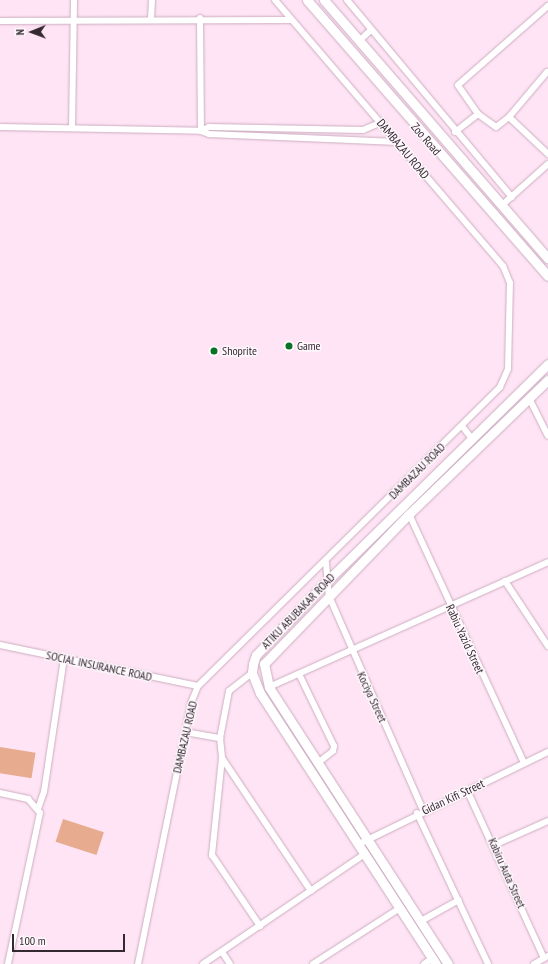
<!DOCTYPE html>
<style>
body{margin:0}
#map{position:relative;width:548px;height:964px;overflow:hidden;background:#fee4f4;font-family:"PT Sans Narrow",sans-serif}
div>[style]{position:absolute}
.green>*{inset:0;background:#e7ac90;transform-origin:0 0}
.roads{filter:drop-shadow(0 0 1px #cdadc1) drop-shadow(0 0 1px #cdadc1)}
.street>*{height:6px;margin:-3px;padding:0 3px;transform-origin:3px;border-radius:3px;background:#fff}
.secondary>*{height:9px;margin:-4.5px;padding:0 4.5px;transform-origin:4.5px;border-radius:4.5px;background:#fff}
.dots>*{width:11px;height:11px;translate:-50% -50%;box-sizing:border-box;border:2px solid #fef8fc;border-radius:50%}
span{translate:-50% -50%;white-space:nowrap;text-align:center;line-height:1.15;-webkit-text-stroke:3px #fef8fc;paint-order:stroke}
.street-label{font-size:12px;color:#352931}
.poi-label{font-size:12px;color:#352931}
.left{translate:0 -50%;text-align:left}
.north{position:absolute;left:12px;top:12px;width:40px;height:40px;-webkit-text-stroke:3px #fef8fc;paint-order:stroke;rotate:269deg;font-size:11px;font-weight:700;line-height:16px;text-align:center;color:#352931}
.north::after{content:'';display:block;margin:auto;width:14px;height:18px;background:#352931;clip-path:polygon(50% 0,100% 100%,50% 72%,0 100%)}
.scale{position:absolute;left:12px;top:934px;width:113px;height:18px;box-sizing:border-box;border:2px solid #352931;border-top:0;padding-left:5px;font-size:12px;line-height:14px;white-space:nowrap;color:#352931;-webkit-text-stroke:3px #fef8fc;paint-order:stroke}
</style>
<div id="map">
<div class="green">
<i style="left:0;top:747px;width:36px;height:26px;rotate:9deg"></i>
<i style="left:63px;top:819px;width:43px;height:24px;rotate:18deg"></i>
</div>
<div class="roads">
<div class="street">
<i style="left:347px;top:0;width:257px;rotate:50.1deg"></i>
<i style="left:200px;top:18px;width:113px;rotate:89.5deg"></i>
<i style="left:151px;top:19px;width:19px;rotate:-87deg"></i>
<i style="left:0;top:21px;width:291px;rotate:-0.2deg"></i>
<i style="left:359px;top:41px;width:16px;rotate:-43deg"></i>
<i style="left:547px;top:72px;width:59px;rotate:130.2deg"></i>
<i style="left:509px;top:117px;width:16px;rotate:142deg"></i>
<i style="left:496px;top:127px;width:22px;rotate:-144deg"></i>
<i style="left:478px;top:114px;width:35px;rotate:-125deg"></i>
<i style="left:458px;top:85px;width:120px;rotate:-41.3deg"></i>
<i style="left:509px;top:117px;width:54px;rotate:43.5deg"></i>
<i style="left:0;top:127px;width:201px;rotate:1.1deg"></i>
<i style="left:201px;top:131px;width:9px;rotate:21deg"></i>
<i style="left:209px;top:134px;width:189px;rotate:2.4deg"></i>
<i style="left:72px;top:128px;width:128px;rotate:-89.1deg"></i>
<i style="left:201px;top:131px;width:9px;rotate:-27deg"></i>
<i style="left:209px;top:127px;width:154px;rotate:1.1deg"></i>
<i style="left:363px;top:130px;width:21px;rotate:-23deg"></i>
<i style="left:455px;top:132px;width:29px;rotate:-38deg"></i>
<i style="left:501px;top:206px;width:63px;rotate:-41.8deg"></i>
<i style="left:529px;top:398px;width:42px;rotate:63.4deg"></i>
<i style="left:462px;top:426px;width:16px;rotate:52deg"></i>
<i style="left:409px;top:514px;width:274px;rotate:65.2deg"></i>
<i style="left:326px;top:563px;width:33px;rotate:85deg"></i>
<i style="left:329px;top:596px;width:234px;rotate:66.3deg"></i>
<i style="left:505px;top:581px;width:78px;rotate:56.5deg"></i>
<i style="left:0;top:645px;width:202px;rotate:11.7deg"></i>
<i style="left:252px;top:673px;width:29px;rotate:142deg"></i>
<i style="left:229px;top:691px;width:48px;rotate:100.8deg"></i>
<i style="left:220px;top:738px;width:20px;rotate:84deg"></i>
<i style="left:222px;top:758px;width:160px;rotate:56.2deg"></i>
<i style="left:299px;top:674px;width:80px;rotate:64.1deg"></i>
<i style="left:334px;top:746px;width:5px;rotate:101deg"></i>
<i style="left:333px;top:751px;width:18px;rotate:142deg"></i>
<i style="left:269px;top:687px;width:306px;rotate:-24.1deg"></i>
<i style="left:185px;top:732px;width:36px;rotate:10deg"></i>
<i style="left:222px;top:758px;width:98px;rotate:95.9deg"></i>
<i style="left:212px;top:855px;width:86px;rotate:55.9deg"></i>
<i style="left:467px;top:790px;width:185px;rotate:65.4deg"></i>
<i style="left:0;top:793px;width:29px;rotate:12deg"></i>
<i style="left:28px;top:799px;width:18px;rotate:49deg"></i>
<i style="left:40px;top:813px;width:154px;rotate:102deg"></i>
<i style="left:38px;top:809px;width:18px;rotate:-71deg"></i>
<i style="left:44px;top:792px;width:135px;rotate:-81.5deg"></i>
<i style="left:417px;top:813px;width:167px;rotate:64.8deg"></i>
<i style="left:359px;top:844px;width:210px;rotate:-26deg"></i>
<i style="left:494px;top:845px;width:59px;rotate:-24deg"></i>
<i style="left:421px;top:921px;width:43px;rotate:-28.9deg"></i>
<i style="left:222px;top:952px;width:14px;rotate:56deg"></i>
<i style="left:138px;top:964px;width:266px;rotate:-78.5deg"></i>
<i style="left:191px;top:703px;width:18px;rotate:-68deg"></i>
<i style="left:198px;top:686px;width:425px;rotate:-44.7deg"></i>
<i style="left:500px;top:387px;width:20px;rotate:-66deg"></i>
<i style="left:508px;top:369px;width:86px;rotate:-88.7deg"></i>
<i style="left:510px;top:283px;width:18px;rotate:-112deg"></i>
<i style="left:503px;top:266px;width:350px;rotate:-130.6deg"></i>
<i style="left:203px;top:964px;width:196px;rotate:-34.2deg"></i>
<i style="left:313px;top:964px;width:103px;rotate:-32.8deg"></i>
<i style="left:424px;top:964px;width:11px;rotate:-34deg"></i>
<i style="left:534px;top:964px;width:16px;rotate:-30deg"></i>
</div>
<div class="secondary">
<i style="left:307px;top:0;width:366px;rotate:48.9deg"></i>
<i style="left:324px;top:0;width:342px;rotate:49.1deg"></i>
<i style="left:436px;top:964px;width:323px;rotate:-123deg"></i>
<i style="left:260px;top:693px;width:22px;rotate:-112deg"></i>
<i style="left:252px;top:673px;width:9px;rotate:-84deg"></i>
<i style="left:253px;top:664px;width:9px;rotate:-72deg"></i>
<i style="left:256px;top:655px;width:101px;rotate:-46.2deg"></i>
<i style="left:326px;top:582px;width:311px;rotate:-44.5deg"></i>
<i style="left:448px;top:964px;width:330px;rotate:-122.9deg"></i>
<i style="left:269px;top:687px;width:24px;rotate:-102deg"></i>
<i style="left:264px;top:664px;width:209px;rotate:-46deg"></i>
<i style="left:409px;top:514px;width:193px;rotate:-44deg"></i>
</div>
</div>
<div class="dots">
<i style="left:289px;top:346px;background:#057224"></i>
<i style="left:214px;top:351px;background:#057224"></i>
</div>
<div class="street-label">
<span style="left:426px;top:139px;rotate:49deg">Zoo Road</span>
<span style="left:403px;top:149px;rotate:50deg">DAMBAZAU ROAD</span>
<span style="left:417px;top:471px;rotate:-45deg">DAMBAZAU ROAD</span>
<span style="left:298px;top:611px;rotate:-46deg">ATIKU ABUBAKAR ROAD</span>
<span style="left:465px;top:639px;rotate:65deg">Rabiu Yazid Street</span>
<span style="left:99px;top:666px;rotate:12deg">SOCIAL INSURANCE ROAD</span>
<span style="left:372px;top:697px;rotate:65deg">Kociya Street</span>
<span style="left:185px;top:737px;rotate:-77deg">DAMBAZAU ROAD</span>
<span style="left:453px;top:797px;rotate:-25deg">Gidan Kifi Street</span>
<span style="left:507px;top:873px;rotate:66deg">Kabiru Auta Street</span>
</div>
<div class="poi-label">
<span class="left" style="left:297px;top:346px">Game</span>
<span class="left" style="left:222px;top:351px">Shoprite</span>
</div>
<div class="north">N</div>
<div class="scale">100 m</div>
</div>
